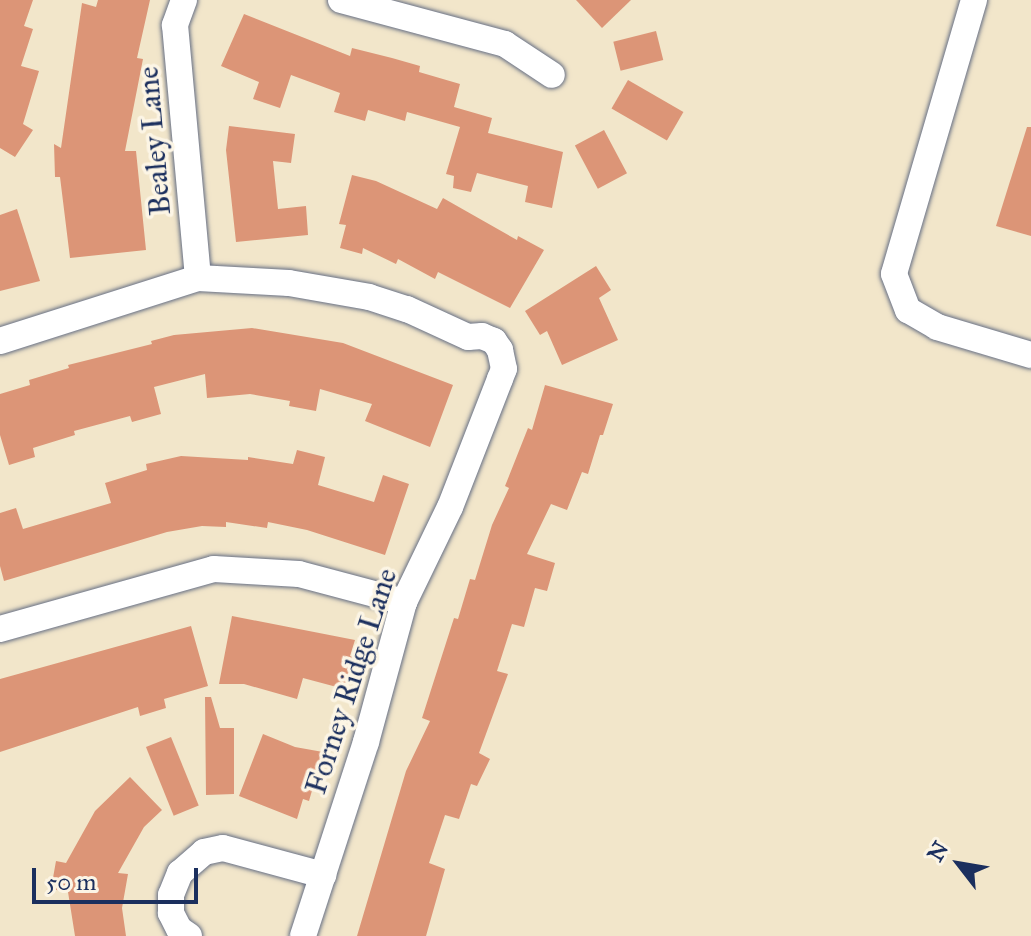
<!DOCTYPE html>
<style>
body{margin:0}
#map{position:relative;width:1031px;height:936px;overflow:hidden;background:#f2e6ca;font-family:"IM FELL Great Primer",serif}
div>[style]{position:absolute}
.building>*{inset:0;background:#dc9577;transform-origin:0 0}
.roads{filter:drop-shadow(0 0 2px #666f84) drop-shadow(0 0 2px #666f84)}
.minor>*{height:26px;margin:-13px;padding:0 13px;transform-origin:13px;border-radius:13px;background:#fff}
span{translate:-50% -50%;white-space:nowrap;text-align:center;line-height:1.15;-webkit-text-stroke:7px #fcf5e5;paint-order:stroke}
.street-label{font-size:30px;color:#1b2f5e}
.north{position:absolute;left:919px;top:824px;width:80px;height:80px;-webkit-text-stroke:6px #fcf5e5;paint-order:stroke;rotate:301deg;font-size:22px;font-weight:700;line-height:32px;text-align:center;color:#1b2f5e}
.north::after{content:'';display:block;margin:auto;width:28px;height:36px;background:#1b2f5e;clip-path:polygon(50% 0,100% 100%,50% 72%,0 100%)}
.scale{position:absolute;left:32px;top:868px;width:166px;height:36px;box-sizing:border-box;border:4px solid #1b2f5e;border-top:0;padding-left:10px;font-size:24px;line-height:28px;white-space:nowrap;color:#1b2f5e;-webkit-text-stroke:6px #fcf5e5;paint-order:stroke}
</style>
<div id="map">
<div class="building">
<i style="clip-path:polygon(0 0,33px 0,24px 26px,33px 29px,21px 66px,39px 71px,23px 124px,33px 130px,15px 157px,0 148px)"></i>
<i style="clip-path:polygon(98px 0,150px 0,137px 58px,143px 59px,125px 151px,136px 151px,146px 250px,70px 258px,60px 177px,55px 177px,54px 144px,61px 148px,82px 3px,96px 7px)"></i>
<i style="clip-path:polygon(576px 0,631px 0,602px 28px)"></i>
<i style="clip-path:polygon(244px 14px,350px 56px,352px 48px,392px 58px,420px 66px,419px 72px,460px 84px,454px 107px,492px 118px,488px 133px,563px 152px,552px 208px,525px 202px,528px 186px,477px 173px,471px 192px,453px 188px,454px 176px,446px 174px,460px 127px,407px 112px,405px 121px,368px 110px,365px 121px,334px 112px,340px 93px,291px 75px,280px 108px,253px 99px,259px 82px,221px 66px)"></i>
<i style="left:656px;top:31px;width:30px;height:44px;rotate:76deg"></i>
<i style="left:628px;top:80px;width:64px;height:33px;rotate:30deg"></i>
<i style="clip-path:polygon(229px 126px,295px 134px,291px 163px,273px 161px,278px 209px,306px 206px,308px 235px,236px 242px,226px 150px)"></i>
<i style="clip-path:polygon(1027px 127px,1031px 127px,1031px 236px,996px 226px)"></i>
<i style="left:604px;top:130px;width:49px;height:33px;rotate:62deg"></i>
<i style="clip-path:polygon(352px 175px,376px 181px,437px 209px,443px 198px,517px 240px,518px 236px,544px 250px,510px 308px,438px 272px,435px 279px,398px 259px,396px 264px,363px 248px,362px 254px,340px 248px,346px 225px,339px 224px)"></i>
<i style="clip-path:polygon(17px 209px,40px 281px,0 291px,0 215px)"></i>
<i style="clip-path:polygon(596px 266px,611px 290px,599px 298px,618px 340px,562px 365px,547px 331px,540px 335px,525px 311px)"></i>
<i style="clip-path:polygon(252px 328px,343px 343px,453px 385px,430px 447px,365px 421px,372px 404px,320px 389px,316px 411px,289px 406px,290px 401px,250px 394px,207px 398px,205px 374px,154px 387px,161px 414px,132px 422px,130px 416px,74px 431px,75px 435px,33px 448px,35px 457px,9px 465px,0 435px,0 394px,30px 385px,29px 380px,69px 368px,68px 365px,152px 344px,151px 341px,174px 335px)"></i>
<i style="clip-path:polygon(545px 385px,613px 404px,603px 435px,600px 435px,588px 474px,582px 472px,567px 510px,551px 504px,527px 554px,555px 563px,547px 591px,535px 588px,524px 627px,512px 624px,497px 671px,508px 674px,479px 753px,490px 759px,477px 786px,471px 784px,459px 819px,445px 815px,429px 863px,445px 869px,426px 936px,357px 936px,406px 771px,430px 721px,422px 718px,454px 618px,458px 619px,470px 579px,475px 580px,492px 525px,509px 488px,505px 486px,528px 428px,532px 430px)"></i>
<i style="clip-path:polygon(297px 450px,325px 457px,318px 485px,374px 502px,383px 475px,409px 484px,385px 555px,307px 530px,268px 522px,267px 528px,226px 522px,226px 527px,202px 526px,167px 532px,4px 581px,0 566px,0 513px,16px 508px,23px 529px,111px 503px,105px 483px,147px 470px,146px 464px,181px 456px,248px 460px,248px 457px,293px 464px)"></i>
<i style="clip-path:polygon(232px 616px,355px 640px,350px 656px,357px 658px,348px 690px,303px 678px,297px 699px,244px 684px,219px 684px)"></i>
<i style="clip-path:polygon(191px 626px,208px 686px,164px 699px,166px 708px,140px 716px,138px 707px,0 752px,0 679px)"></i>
<i style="clip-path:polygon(205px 697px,211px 697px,220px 728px,234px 728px,234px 794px,206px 795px)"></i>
<i style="clip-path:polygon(263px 734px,295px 747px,323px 752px,309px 801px,303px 799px,297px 819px,239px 796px)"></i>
<i style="left:171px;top:737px;width:74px;height:27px;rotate:68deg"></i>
<i style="clip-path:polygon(130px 777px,162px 810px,144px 827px,118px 873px,128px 874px,122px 908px,126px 936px,75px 936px,68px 892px,51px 889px,56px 861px,66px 863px,95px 811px)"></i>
</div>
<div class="roads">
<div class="minor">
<i style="left:184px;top:0;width:27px;rotate:110deg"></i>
<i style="left:175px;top:25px;width:254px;rotate:84.8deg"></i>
<i style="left:341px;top:0;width:170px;rotate:15deg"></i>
<i style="left:505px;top:44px;width:56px;rotate:33.4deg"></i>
<i style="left:974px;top:0;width:285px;rotate:106.3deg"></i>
<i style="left:894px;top:274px;width:39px;rotate:69deg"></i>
<i style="left:908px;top:310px;width:34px;rotate:30deg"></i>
<i style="left:937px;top:327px;width:98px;rotate:16.6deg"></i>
<i style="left:0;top:341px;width:208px;rotate:-17.7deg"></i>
<i style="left:198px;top:278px;width:91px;rotate:3.1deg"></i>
<i style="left:289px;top:283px;width:81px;rotate:9.9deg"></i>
<i style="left:369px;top:297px;width:40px;rotate:18deg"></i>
<i style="left:407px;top:309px;width:67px;rotate:24.7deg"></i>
<i style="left:468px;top:337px;width:14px;rotate:-4deg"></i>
<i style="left:482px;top:336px;width:13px;rotate:23deg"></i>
<i style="left:494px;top:341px;width:11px;rotate:56deg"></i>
<i style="left:500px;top:350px;width:19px;rotate:78deg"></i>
<i style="left:504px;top:369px;width:11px;rotate:112deg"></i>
<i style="left:500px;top:379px;width:137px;rotate:111.3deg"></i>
<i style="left:450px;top:507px;width:106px;rotate:115.8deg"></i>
<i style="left:404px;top:602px;width:145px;rotate:105.2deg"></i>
<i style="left:366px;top:742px;width:204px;rotate:108deg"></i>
<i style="left:0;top:629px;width:222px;rotate:-15.7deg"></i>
<i style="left:214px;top:569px;width:85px;rotate:3.4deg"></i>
<i style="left:299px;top:574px;width:109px;rotate:14.9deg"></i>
<i style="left:189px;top:936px;width:12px;rotate:-145deg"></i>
<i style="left:179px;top:929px;width:18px;rotate:-117deg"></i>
<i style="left:171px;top:913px;width:18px;rotate:-90deg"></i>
<i style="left:171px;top:895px;width:24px;rotate:-68deg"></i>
<i style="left:180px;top:873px;width:32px;rotate:-41deg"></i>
<i style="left:204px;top:852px;width:19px;rotate:-12deg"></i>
<i style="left:223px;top:848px;width:104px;rotate:15.1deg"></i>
</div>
</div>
<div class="street-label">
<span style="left:154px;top:141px;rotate:-95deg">Bealey Lane</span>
<span style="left:351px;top:681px;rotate:-72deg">Forney Ridge Lane</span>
</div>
<div class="north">N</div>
<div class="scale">50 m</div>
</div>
